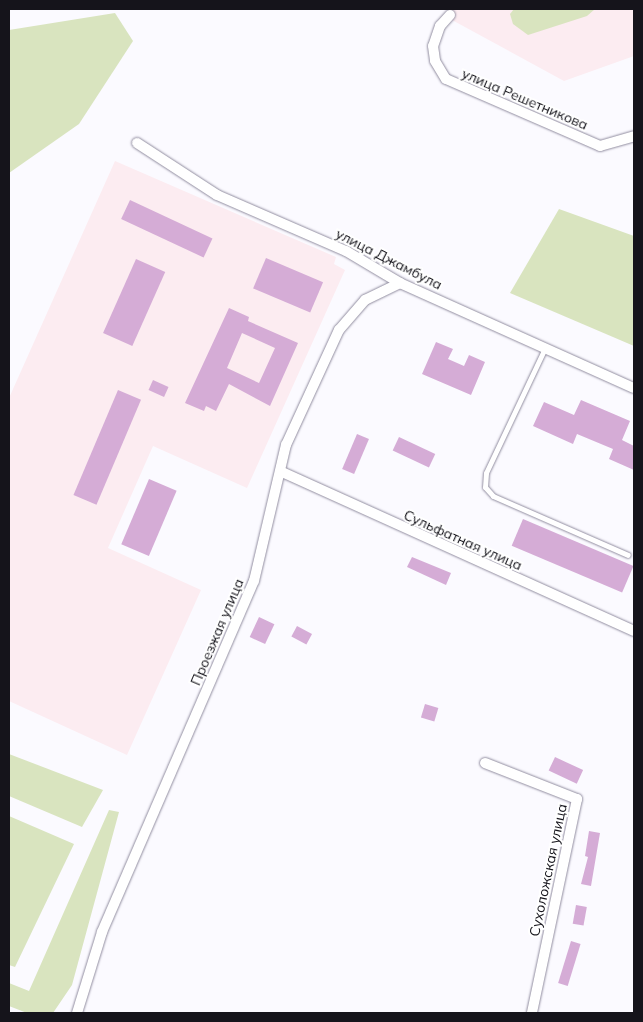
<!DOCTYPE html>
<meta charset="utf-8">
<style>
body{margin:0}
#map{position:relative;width:643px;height:1022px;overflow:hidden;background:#fbfaff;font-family:Mulish,sans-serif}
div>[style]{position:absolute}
.education>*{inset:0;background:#fcecf1}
.green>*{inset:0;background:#d9e4bf}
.building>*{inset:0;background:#d5acd6;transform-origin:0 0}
.roads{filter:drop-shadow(0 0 1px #918da0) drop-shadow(0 0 1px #918da0)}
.lane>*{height:5px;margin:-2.5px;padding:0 2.5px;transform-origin:2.5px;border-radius:2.5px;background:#fff}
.street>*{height:10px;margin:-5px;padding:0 5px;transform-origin:5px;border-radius:5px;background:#fff}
span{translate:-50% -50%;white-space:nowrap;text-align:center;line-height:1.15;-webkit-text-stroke:4px #fff;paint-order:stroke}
.street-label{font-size:14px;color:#15141b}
.frame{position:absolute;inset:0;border:10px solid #15141b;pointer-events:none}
</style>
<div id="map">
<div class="education">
<i style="clip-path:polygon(447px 9px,634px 9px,634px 56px,564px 81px,452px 20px)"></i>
<i style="clip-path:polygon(115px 161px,336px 257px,334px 264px,345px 270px,247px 488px,153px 446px,108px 548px,201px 590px,127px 755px,9px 701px,9px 398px)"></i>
</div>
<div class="green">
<i style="clip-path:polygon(514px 9px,595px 9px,587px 16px,528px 35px,513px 24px,510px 14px)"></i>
<i style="clip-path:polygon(115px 13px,133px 41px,79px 124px,9px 173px,9px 30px)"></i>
<i style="clip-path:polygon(559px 209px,634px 236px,634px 346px,510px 293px)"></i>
<i style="clip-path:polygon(9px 754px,103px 790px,82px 827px,9px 796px)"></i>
<i style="clip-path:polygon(109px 810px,119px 812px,72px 985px,53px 1013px,27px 1013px,9px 1006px,9px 983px,29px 991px)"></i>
<i style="clip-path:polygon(9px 816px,74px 844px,15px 967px,9px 965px)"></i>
</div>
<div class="building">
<i style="left:130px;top:200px;width:91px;height:21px;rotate:25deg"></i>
<i style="left:266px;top:258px;width:62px;height:33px;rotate:23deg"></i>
<i style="left:136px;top:259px;width:32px;height:81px;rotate:24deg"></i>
<i style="clip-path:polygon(evenodd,229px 308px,249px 317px,248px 321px,298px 343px,270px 406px,229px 384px,216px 411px,206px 406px,204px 411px,185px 403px,229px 308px,242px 333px,275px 348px,259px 383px,227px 368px,242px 333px)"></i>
<i style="clip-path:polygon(436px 342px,453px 349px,448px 359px,464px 366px,469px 355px,485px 362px,471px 395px,422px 374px)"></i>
<i style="left:153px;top:380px;width:17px;height:11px;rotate:24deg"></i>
<i style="left:118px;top:390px;width:25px;height:114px;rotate:23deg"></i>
<i style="clip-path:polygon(581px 400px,630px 421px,622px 440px,634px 446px,634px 470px,609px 459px,613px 449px,577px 434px,573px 444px,533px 426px,544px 402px,574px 415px)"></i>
<i style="left:357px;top:434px;width:13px;height:38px;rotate:23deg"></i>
<i style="left:399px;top:437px;width:40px;height:15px;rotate:25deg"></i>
<i style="left:149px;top:479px;width:30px;height:71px;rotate:23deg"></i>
<i style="left:523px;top:519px;width:120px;height:29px;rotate:23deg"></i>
<i style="clip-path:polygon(412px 557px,451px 573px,446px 585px,407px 567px)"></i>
<i style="left:259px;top:617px;width:17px;height:22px;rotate:25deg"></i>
<i style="left:297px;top:626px;width:17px;height:12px;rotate:28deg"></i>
<i style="left:425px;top:704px;width:14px;height:14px;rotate:17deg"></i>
<i style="left:555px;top:757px;width:31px;height:15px;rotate:25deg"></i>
<i style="clip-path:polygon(589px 831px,600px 833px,591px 886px,581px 884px,588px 857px,585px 856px)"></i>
<i style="left:576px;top:905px;width:11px;height:19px;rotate:10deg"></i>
<i style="left:571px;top:941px;width:10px;height:44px;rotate:17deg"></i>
</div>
<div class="roads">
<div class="lane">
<i style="left:545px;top:348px;width:138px;rotate:115.3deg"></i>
<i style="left:486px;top:473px;width:14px;rotate:94deg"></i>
<i style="left:485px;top:487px;width:12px;rotate:48deg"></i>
<i style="left:493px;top:496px;width:147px;rotate:23.6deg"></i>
</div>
<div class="street">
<i style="left:450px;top:15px;width:15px;rotate:132deg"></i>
<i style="left:440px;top:26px;width:21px;rotate:109deg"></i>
<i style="left:433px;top:46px;width:15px;rotate:82deg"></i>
<i style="left:435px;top:61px;width:21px;rotate:59deg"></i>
<i style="left:446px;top:79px;width:168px;rotate:23.5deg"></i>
<i style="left:600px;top:146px;width:35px;rotate:-16deg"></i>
<i style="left:137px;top:143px;width:95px;rotate:33deg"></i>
<i style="left:217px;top:195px;width:141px;rotate:23.5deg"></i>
<i style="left:346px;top:251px;width:63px;rotate:30.7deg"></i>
<i style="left:400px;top:283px;width:256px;rotate:24.2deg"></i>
<i style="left:282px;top:472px;width:386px;rotate:24.3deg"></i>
<i style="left:485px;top:763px;width:99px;rotate:21.4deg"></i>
<i style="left:577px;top:799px;width:219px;rotate:101.9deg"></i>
<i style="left:77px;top:1013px;width:85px;rotate:-72.8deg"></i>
<i style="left:102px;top:932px;width:382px;rotate:-66.6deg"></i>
<i style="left:254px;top:581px;width:140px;rotate:-76.8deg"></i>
<i style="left:286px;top:445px;width:127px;rotate:-65.3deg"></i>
<i style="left:339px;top:330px;width:40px;rotate:-49deg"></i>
<i style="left:365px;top:300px;width:39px;rotate:-26deg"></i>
</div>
</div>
<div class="street-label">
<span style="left:525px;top:99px;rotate:23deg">улица Решетникова</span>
<span style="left:389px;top:259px;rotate:27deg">улица Джамбула</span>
<span style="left:463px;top:540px;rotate:24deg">Сульфатная улица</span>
<span style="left:217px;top:632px;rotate:-67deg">Проезжая улица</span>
<span style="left:548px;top:870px;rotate:-78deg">Сухоложская улица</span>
</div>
<div class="frame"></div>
</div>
